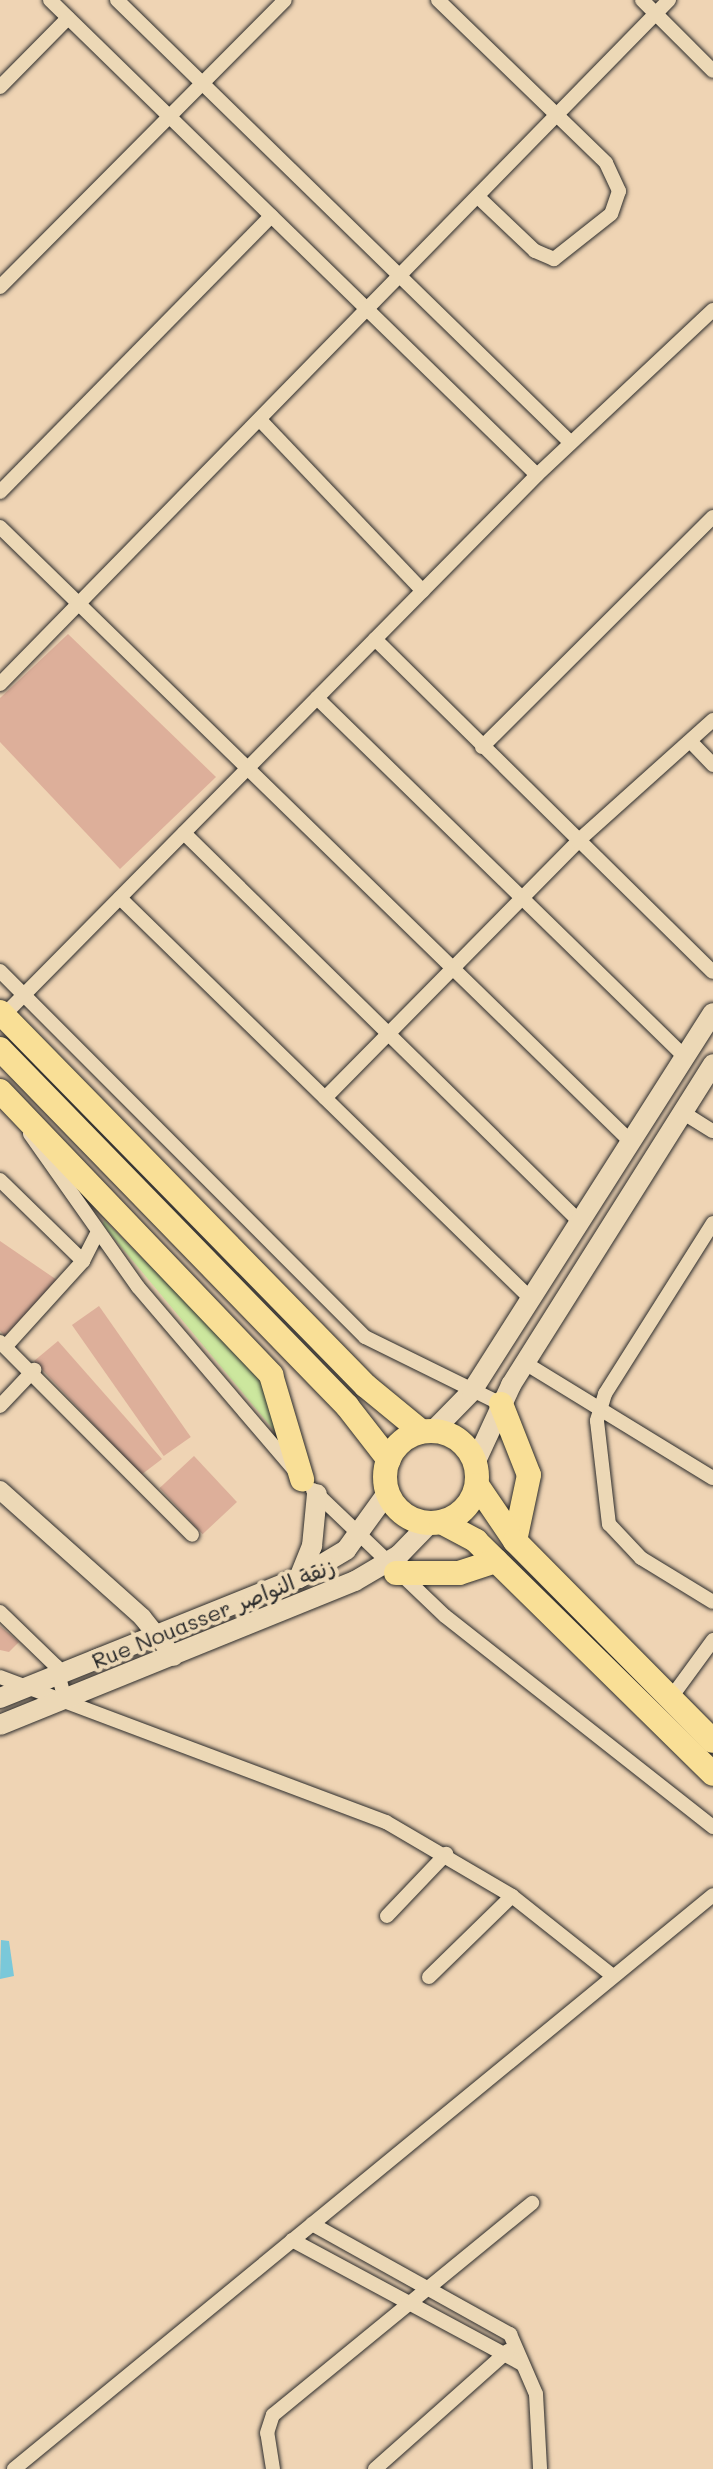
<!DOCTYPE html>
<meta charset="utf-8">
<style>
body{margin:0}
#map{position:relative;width:713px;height:2469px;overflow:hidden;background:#efd4b4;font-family:Mali,"Playpen Sans Arabic",sans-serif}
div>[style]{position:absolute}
.green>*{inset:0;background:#cce79e}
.water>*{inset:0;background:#7ac8d9}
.building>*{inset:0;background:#ddaf9a;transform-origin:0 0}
.roads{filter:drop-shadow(0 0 2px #2b2b2b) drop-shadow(0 0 2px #2b2b2b)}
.minor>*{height:14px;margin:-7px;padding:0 7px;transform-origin:7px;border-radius:7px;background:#ecd8b6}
.tertiary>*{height:18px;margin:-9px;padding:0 9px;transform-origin:9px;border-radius:9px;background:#ecd8b6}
.secondary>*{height:20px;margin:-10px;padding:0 10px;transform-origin:10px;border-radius:10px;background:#ecd8b6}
.trunk>*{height:24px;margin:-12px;padding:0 12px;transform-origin:12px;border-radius:12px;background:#f9df96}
.trunk>.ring{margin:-12px;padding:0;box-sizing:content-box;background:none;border:24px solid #f9df96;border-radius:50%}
span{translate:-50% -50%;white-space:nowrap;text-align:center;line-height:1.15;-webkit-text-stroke:8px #ecd8b6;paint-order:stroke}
.street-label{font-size:22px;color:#2b2b2b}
</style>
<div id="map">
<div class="green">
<i style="clip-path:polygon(104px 1220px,267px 1383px,282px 1440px,103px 1225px)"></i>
</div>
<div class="water">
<i style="clip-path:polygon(1px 1940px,9px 1941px,14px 1976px,0 1979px)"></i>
</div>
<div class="building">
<i style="clip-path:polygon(68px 634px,216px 777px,120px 869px,0 742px,0 698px)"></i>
<i style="clip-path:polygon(0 1241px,57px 1280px,5px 1336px,0 1331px)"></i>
<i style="left:99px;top:1306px;width:160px;height:33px;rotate:55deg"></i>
<i style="clip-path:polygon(58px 1341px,162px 1459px,141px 1475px,34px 1361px)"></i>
<i style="left:194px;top:1456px;width:63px;height:47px;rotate:47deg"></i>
<i style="clip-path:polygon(0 1626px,19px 1642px,9px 1652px,0 1650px)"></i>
</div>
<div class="roads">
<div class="minor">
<i style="left:50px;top:0;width:680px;rotate:44.29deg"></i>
<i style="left:117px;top:0;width:633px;rotate:44.3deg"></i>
<i style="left:438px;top:0;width:234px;rotate:44.1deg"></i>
<i style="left:606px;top:163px;width:31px;rotate:65deg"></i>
<i style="left:619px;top:191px;width:24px;rotate:109deg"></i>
<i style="left:611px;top:214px;width:73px;rotate:141.7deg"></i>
<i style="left:554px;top:259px;width:21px;rotate:-157deg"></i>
<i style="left:535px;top:251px;width:79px;rotate:-136.5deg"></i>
<i style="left:642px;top:0;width:100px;rotate:45deg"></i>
<i style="left:0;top:87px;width:97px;rotate:-45.4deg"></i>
<i style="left:0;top:287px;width:404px;rotate:-45.2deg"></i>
<i style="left:260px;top:420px;width:236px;rotate:46.4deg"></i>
<i style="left:0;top:492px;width:387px;rotate:-45.5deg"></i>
<i style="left:0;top:527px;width:881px;rotate:44.26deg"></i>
<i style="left:375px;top:639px;width:474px;rotate:44.6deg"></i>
<i style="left:0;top:684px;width:957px;rotate:-45.64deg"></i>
<i style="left:317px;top:698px;width:514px;rotate:44.29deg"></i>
<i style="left:691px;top:742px;width:32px;rotate:46deg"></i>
<i style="left:482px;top:747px;width:326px;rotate:-44.9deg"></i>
<i style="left:184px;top:833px;width:555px;rotate:44.49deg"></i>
<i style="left:120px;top:898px;width:574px;rotate:44.29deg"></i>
<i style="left:0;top:971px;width:517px;rotate:45.08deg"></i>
<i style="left:365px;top:1337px;width:152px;rotate:26.2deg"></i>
<i style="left:3px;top:1016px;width:760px;rotate:-45.37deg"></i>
<i style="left:537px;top:475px;width:241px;rotate:-43.2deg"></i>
<i style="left:325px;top:1098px;width:361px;rotate:-45.4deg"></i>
<i style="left:578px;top:841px;width:181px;rotate:-41.9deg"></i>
<i style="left:682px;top:1112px;width:36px;rotate:32deg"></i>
<i style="left:30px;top:1134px;width:187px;rotate:54.8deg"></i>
<i style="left:138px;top:1287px;width:243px;rotate:49.5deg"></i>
<i style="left:0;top:1180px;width:116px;rotate:44.3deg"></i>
<i style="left:713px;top:1223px;width:202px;rotate:122.3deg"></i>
<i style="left:605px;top:1394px;width:28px;rotate:107deg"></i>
<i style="left:597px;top:1421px;width:104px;rotate:83.4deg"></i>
<i style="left:609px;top:1524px;width:47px;rotate:46.7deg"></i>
<i style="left:641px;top:1558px;width:84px;rotate:31.4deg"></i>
<i style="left:0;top:1342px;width:272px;rotate:45.1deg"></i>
<i style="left:6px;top:1346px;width:115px;rotate:-47.8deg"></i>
<i style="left:83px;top:1261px;width:31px;rotate:-63deg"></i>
<i style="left:525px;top:1363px;width:220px;rotate:31.5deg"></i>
<i style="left:0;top:1406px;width:50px;rotate:-46.6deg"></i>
<i style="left:313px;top:1490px;width:182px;rotate:43.7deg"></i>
<i style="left:445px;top:1616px;width:341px;rotate:38.2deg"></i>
<i style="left:0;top:1612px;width:78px;rotate:44deg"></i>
<i style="left:56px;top:1666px;width:34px;rotate:75deg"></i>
<i style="left:0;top:1677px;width:412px;rotate:20.6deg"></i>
<i style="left:386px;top:1822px;width:146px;rotate:30.4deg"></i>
<i style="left:512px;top:1896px;width:129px;rotate:38.4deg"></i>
<i style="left:670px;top:1699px;width:73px;rotate:-53.9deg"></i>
<i style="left:387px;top:1916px;width:86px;rotate:-46.4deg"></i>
<i style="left:429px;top:1977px;width:116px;rotate:-44.3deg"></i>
<i style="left:312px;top:2224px;width:227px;rotate:29.1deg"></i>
<i style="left:510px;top:2334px;width:65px;rotate:66.6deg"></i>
<i style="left:536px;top:2394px;width:75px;rotate:86.9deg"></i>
<i style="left:292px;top:2240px;width:261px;rotate:28.3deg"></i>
<i style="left:14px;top:2469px;width:904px;rotate:-39.39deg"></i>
<i style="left:273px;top:2469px;width:36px;rotate:-99deg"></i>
<i style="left:267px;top:2433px;width:19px;rotate:-72deg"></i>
<i style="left:273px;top:2415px;width:335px;rotate:-39.3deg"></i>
<i style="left:375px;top:2469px;width:178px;rotate:-41.6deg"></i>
</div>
<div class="tertiary">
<i style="left:0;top:1490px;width:191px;rotate:41.8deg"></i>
<i style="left:142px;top:1617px;width:51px;rotate:51.3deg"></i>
</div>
<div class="secondary">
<i style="left:433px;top:1431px;width:56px;rotate:-45.7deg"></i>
<i style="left:472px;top:1391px;width:448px;rotate:-57.5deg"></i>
<i style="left:475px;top:1463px;width:86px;rotate:-65.2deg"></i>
<i style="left:511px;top:1385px;width:379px;rotate:-57.8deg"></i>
<i style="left:299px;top:1578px;width:35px;rotate:-68deg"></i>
<i style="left:312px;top:1546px;width:52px;rotate:-84.5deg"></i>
<i style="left:0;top:1698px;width:322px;rotate:-21.9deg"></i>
<i style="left:299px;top:1578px;width:55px;rotate:-30.8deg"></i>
<i style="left:346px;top:1550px;width:72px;rotate:-54.1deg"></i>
<i style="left:0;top:1725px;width:383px;rotate:-22.1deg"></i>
<i style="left:355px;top:1581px;width:51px;rotate:-30.6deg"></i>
<i style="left:399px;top:1555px;width:45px;rotate:-45.9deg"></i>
</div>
<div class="trunk">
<i style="left:0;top:1012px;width:523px;rotate:45.62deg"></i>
<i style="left:366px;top:1386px;width:72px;rotate:39.4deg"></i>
<i style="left:0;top:1049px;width:498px;rotate:45.8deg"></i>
<i style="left:347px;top:1406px;width:68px;rotate:52.1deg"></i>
<i style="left:0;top:1091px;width:393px;rotate:46.3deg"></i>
<i style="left:271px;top:1375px;width:109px;rotate:73.4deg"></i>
<i style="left:501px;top:1404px;width:76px;rotate:68.5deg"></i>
<i style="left:529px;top:1475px;width:67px;rotate:102deg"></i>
<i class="ring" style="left:385px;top:1431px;width:68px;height:68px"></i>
<i style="left:477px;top:1485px;width:68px;rotate:55.8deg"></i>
<i style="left:515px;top:1541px;width:281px;rotate:45.3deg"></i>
<i style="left:441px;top:1522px;width:40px;rotate:28deg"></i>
<i style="left:476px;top:1541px;width:332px;rotate:44.5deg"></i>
<i style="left:396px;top:1573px;width:63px"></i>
<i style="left:459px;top:1573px;width:39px;rotate:-18deg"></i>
</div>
</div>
<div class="street-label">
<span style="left:213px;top:1613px;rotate:-22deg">Rue Nouasser زنقة النواصر</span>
</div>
</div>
